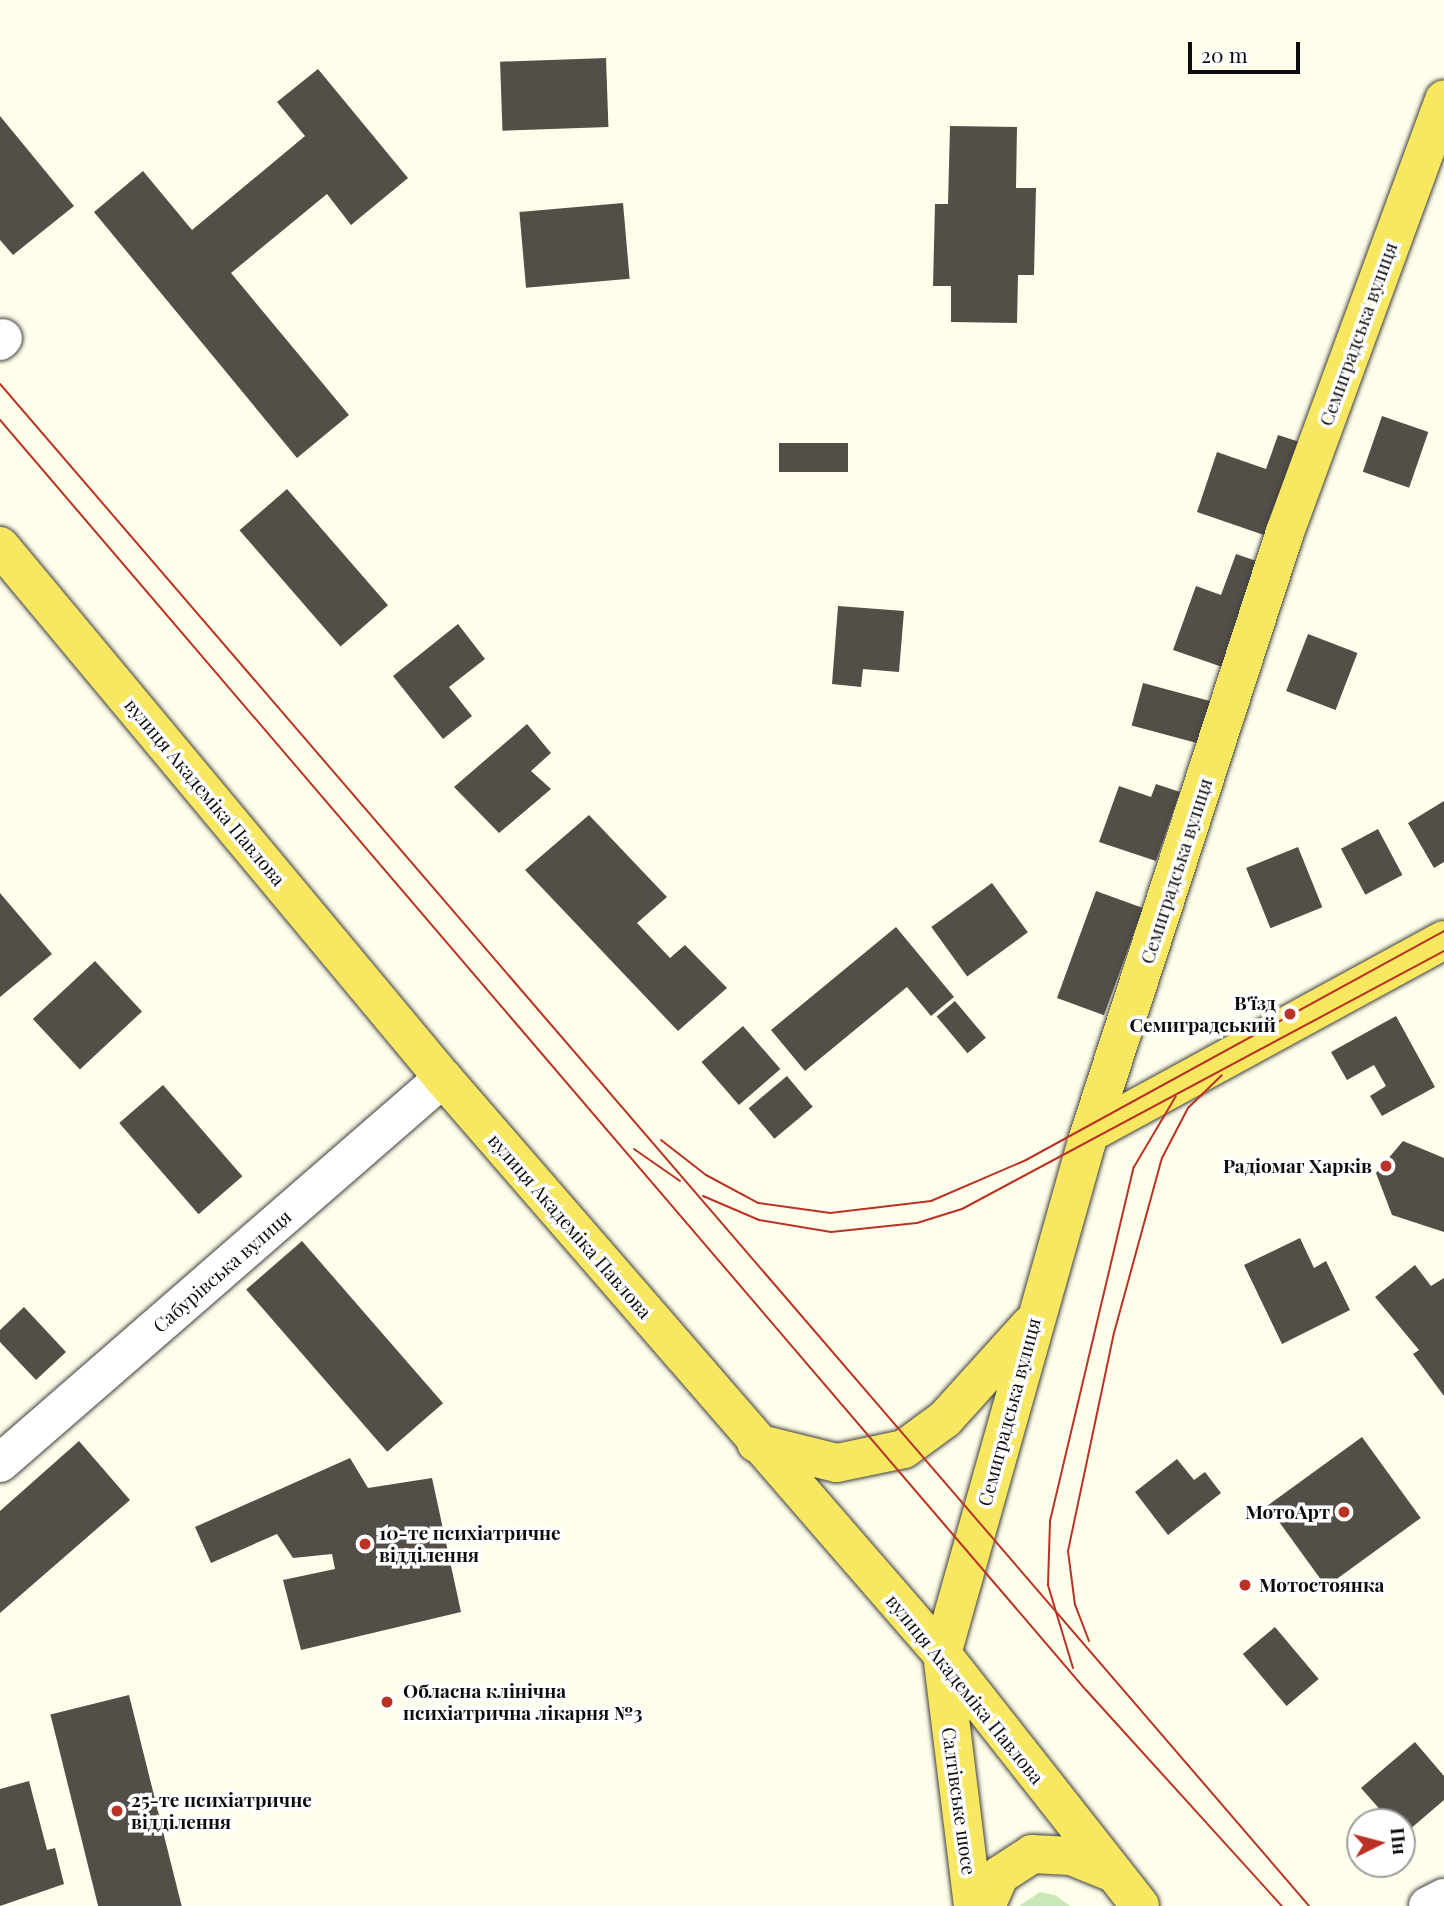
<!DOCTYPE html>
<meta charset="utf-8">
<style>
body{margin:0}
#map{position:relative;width:1444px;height:1906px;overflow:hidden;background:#fffeea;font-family:"Playfair Display",serif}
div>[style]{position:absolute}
.green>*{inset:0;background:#c8e8b5}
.building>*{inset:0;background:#544e48;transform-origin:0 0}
.roads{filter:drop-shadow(0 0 2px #3f3f3f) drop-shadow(0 0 2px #3f3f3f)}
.minor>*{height:38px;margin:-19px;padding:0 19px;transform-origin:19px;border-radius:19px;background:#fff}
.major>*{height:38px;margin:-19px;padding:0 19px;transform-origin:19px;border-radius:19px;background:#f8e861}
.tram>*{height:2px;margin:-1px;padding:0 1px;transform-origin:1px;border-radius:1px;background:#ba3225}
.dots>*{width:19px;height:19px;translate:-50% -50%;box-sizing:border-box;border:4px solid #fff;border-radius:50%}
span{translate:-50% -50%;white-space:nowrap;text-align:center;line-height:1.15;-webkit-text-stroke:7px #fff;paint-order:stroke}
.street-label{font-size:19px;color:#0c0c0c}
.poi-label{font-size:19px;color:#0c0c0c;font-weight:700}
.right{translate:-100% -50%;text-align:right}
.left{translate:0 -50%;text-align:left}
.north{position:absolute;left:1346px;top:1808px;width:70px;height:70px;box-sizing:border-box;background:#fff;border:2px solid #9e9e9e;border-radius:50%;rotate:84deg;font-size:19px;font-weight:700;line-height:28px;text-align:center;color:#0c0c0c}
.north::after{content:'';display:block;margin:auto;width:24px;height:32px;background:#ba3225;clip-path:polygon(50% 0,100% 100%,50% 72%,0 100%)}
.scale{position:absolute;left:1188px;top:42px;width:112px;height:32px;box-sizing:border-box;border:4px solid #0c0c0c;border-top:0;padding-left:9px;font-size:21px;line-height:24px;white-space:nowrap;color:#0c0c0c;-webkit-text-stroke:5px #fff;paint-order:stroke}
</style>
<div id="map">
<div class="green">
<i style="clip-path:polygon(1040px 1892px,1055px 1895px,1070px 1906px,1019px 1906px)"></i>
</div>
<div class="building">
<i style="left:606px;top:58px;width:69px;height:106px;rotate:88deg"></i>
<i style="clip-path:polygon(318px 69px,408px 178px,351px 225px,327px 194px,231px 273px,349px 415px,297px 458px,94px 212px,143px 171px,192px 230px,305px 136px,277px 102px)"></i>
<i style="clip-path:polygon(0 116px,74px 206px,13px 255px,0 240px)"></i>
<i style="clip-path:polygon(950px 126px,1017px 127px,1016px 188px,1036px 188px,1034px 275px,1018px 275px,1017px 323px,951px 322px,951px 286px,933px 286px,935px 204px,948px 204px)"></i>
<i style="left:623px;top:203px;width:76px;height:104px;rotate:85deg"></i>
<i style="left:1382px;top:416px;width:49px;height:59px;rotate:19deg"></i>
<i style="clip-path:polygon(1278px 435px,1309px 445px,1276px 539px,1197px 512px,1217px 452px,1266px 469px)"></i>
<i style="left:779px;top:443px;width:69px;height:29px"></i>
<i style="left:287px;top:489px;width:154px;height:63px;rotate:49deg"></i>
<i style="clip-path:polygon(1236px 554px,1268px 565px,1231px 670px,1173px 650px,1196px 586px,1221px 595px)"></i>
<i style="clip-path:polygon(838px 606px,904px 611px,899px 672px,863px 669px,861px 687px,832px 684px)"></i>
<i style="clip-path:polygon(458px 624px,485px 659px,449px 687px,472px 716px,443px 739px,393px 676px)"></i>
<i style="left:1308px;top:634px;width:53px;height:61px;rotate:21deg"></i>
<i style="left:1143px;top:683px;width:77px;height:44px;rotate:15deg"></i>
<i style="clip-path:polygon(527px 724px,551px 753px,531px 771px,551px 789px,499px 833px,454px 787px)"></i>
<i style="clip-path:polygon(1156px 784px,1180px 792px,1156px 861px,1099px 842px,1119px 786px,1151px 797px)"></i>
<i style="clip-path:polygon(1444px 801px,1444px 862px,1434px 868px,1408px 823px)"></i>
<i style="clip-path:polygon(589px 815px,667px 897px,637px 923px,670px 958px,685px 945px,727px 988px,678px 1031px,525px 870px)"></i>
<i style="left:1378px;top:829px;width:52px;height:42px;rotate:62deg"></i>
<i style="left:1298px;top:847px;width:65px;height:56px;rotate:68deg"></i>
<i style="left:992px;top:883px;width:61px;height:75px;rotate:54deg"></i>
<i style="left:1096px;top:891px;width:50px;height:114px;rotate:20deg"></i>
<i style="clip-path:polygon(0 893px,52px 954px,0 997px)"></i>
<i style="clip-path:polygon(896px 927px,954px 997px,931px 1016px,907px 987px,805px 1071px,771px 1030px)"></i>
<i style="left:95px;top:961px;width:69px;height:85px;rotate:47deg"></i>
<i style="left:955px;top:1001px;width:48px;height:24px;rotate:50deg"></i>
<i style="clip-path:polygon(1396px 1016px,1435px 1087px,1382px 1116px,1370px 1096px,1386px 1086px,1374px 1065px,1347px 1080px,1331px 1052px)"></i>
<i style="left:743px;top:1026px;width:57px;height:55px;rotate:49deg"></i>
<i style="left:787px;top:1076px;width:40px;height:50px;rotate:50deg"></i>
<i style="left:163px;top:1085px;width:121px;height:58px;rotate:49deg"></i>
<i style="clip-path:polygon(1403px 1141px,1444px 1158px,1444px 1232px,1392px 1215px,1376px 1173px)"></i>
<i style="clip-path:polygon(1300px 1238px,1314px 1268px,1326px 1261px,1350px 1310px,1282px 1344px,1244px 1265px)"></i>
<i style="left:302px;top:1241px;width:215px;height:74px;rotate:49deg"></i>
<i style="clip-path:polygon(1415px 1265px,1431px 1286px,1444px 1278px,1444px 1396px,1413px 1354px,1419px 1350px,1375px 1297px)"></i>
<i style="clip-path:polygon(24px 1307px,66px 1352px,36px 1380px,0 1342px,0 1330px)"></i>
<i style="left:1362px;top:1437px;width:100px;height:117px;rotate:54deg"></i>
<i style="clip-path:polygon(79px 1441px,130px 1500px,0 1613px,0 1511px)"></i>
<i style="clip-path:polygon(350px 1458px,368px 1488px,432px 1478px,461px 1612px,301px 1650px,283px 1580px,335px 1569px,332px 1554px,293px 1558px,277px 1534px,211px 1563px,195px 1527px)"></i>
<i style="clip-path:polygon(1177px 1459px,1194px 1480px,1205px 1472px,1221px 1493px,1168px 1535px,1135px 1492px)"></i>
<i style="left:1275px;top:1627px;width:68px;height:42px;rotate:50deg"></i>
<i style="left:129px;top:1695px;width:218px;height:81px;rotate:76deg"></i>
<i style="clip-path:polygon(1415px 1742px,1444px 1776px,1444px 1800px,1402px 1836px,1402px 1822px,1391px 1822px,1361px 1788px)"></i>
<i style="clip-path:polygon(29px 1781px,47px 1850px,55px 1848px,64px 1884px,0 1906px,0 1789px)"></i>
</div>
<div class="roads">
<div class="minor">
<i style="left:0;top:341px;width:4px;rotate:-45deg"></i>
<i style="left:0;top:1463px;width:587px;rotate:-40.99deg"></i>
<i style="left:1428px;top:1906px;width:18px;rotate:-27deg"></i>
</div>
<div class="major">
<i style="left:0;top:546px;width:692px;rotate:50.22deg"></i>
<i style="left:443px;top:1078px;width:762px;rotate:49.1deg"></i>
<i style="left:942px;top:1654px;width:320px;rotate:51.8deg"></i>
<i style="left:1090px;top:1133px;width:403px;rotate:-28.6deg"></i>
<i style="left:756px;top:1443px;width:83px;rotate:13.9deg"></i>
<i style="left:837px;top:1463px;width:68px;rotate:-11.8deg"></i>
<i style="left:904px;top:1449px;width:51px;rotate:-36.2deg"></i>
<i style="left:945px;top:1419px;width:127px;rotate:-47.9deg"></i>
<i style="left:973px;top:1906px;width:254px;rotate:-97deg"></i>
<i style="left:942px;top:1654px;width:533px;rotate:-74.22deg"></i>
<i style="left:1087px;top:1141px;width:640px;rotate:-71.99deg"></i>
<i style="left:1285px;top:532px;width:461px;rotate:-69.8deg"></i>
<i style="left:986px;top:1906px;width:34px;rotate:-66deg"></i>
<i style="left:1000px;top:1875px;width:38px;rotate:-33deg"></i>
<i style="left:1032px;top:1854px;width:39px;rotate:3deg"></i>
<i style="left:1071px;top:1856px;width:40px;rotate:22deg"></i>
</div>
</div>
<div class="tram">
<i style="left:0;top:384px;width:2007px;rotate:49.3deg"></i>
<i style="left:0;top:420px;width:1671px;rotate:49.47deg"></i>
<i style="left:1086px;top:1690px;width:292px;rotate:47.8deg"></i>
<i style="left:661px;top:1140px;width:57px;rotate:37.9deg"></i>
<i style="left:706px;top:1175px;width:59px;rotate:28.3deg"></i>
<i style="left:758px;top:1203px;width:73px;rotate:7.9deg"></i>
<i style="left:830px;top:1213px;width:102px;rotate:-6.8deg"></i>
<i style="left:931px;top:1201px;width:103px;rotate:-23.3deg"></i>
<i style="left:1026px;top:1160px;width:477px;rotate:-28.7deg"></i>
<i style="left:634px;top:1149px;width:56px;rotate:34.8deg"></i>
<i style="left:703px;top:1196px;width:61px;rotate:23.2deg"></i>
<i style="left:759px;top:1220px;width:73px;rotate:9.5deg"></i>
<i style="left:831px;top:1232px;width:86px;rotate:-6deg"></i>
<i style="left:917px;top:1223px;width:47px;rotate:-17.3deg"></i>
<i style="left:962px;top:1209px;width:547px;rotate:-28.16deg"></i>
<i style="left:1089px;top:1641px;width:39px;rotate:-111deg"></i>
<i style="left:1075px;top:1605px;width:54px;rotate:-97.4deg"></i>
<i style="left:1068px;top:1551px;width:223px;rotate:-78.1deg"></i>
<i style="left:1114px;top:1333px;width:181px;rotate:-74.7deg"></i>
<i style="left:1162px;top:1158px;width:56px;rotate:-62.5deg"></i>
<i style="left:1188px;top:1108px;width:47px;rotate:-44.1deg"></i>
<i style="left:1073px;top:1668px;width:87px;rotate:-106.8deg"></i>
<i style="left:1048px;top:1585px;width:64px;rotate:-88.2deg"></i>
<i style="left:1050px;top:1521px;width:364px;rotate:-76.7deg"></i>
<i style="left:1134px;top:1167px;width:82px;rotate:-59.4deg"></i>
</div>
<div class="dots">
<i style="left:1290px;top:1014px;background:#ba3225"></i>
<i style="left:1386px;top:1166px;background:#ba3225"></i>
<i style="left:1344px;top:1512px;background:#ba3225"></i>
<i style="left:365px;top:1544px;background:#ba3225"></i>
<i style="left:1245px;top:1585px;background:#ba3225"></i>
<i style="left:387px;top:1702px;background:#ba3225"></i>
<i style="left:117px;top:1811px;background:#ba3225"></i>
</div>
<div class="street-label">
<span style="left:1358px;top:334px;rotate:-70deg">Семиградська вулиця</span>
<span style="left:205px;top:792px;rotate:50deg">вулиця Академіка Павлова</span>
<span style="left:1176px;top:871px;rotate:-72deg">Семиградська вулиця</span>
<span style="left:570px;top:1226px;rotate:49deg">вулиця Академіка Павлова</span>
<span style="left:222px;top:1271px;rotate:-41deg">Сабурівська вулиця</span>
<span style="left:1009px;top:1412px;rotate:-75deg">Семиградська вулиця</span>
<span style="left:965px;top:1689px;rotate:51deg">вулиця Академіка Павлова</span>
<span style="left:959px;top:1801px;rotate:82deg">Салтівське шосе</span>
</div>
<div class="poi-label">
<span class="right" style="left:1276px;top:1014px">В'їзд<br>Семиградський</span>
<span class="right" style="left:1372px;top:1166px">Радіомаг Харків</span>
<span class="right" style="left:1330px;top:1512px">МотоАрт</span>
<span class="left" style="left:379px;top:1544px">10-те психіатричне<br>відділення</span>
<span class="left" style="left:1259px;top:1585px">Мотостоянка</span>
<span class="left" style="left:403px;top:1702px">Обласна клінічна<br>психіатрична лікарня №3</span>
<span class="left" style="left:131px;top:1811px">25-те психіатричне<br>відділення</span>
</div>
<div class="north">Пн</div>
<div class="scale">20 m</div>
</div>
